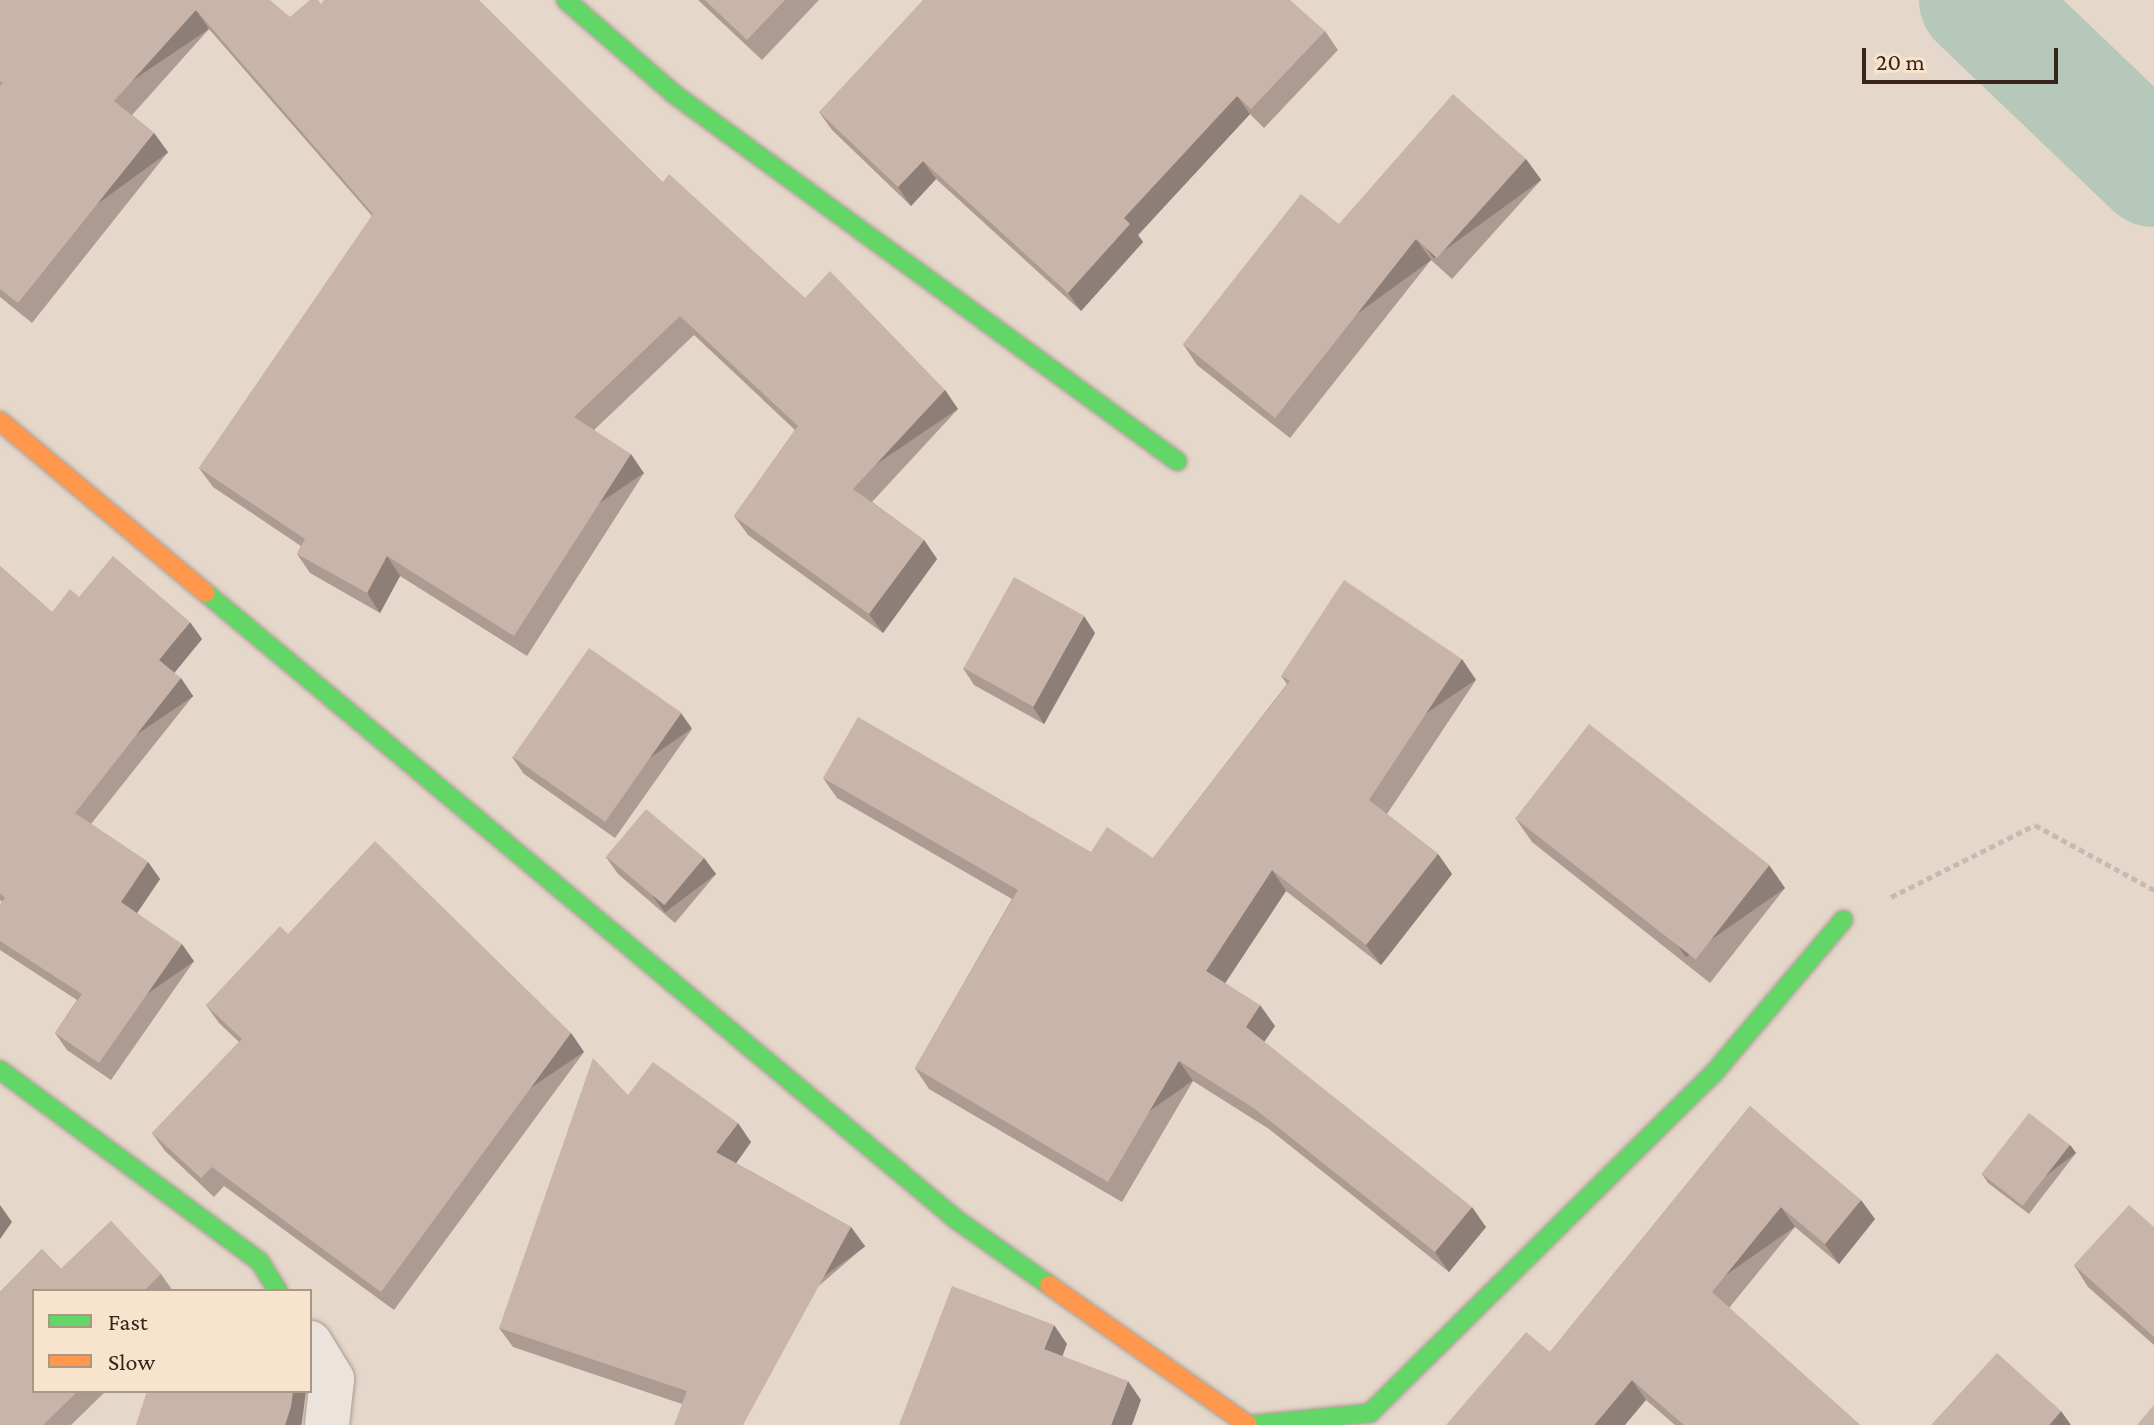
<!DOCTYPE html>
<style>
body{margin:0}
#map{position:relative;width:2154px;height:1425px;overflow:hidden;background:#e5d7c9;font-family:"Crimson Pro",serif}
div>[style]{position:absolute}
.river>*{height:118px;margin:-59px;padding:0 59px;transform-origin:59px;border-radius:59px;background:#b5c8b9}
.path>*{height:5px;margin-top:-2.5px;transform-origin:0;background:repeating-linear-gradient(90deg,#c5bbb2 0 6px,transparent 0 10px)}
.roads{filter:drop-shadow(0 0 2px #aa9d93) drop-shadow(0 0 2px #aa9d93)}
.street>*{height:44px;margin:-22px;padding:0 22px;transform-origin:22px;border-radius:22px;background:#ece4dc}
.fast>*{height:18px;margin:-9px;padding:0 9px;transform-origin:9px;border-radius:9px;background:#63d668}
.slow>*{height:18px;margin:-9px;padding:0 9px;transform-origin:9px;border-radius:9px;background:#ff974d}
.wall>*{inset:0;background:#ad9b92}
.shaded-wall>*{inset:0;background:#8d7e77;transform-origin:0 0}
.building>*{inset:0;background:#c9b4aa;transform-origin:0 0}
span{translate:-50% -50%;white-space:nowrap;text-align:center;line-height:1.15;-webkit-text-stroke:7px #f8e4cd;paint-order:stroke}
.legend{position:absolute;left:32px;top:1289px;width:280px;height:104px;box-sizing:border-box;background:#f8e4cd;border:2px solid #ab9786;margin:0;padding:10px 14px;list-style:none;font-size:24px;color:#38241b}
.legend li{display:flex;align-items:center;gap:16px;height:40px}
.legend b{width:40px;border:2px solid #ab9786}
.scale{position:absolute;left:1862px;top:48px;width:196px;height:36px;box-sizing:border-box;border:4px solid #38241b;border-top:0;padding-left:10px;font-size:24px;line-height:28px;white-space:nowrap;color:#38241b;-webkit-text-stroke:6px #f8e4cd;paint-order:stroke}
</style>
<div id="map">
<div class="river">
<i style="left:1978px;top:0;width:243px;rotate:43.7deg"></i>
</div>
<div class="path">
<i style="left:1891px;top:897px;width:161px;rotate:-26.6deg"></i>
<i style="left:2035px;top:825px;width:136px;rotate:28.6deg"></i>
</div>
<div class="roads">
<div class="street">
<i style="left:310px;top:1343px;width:42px;rotate:58.6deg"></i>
<i style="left:332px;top:1379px;width:46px;rotate:96.2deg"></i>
</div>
<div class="fast">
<i style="left:566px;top:0;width:143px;rotate:41deg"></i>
<i style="left:674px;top:94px;width:623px;rotate:36.12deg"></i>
<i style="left:206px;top:593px;width:978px;rotate:39.86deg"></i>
<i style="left:957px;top:1220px;width:113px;rotate:35.2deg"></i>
<i style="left:0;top:1070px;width:323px;rotate:36.4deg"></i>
<i style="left:260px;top:1262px;width:34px;rotate:58deg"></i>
<i style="left:1248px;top:1425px;width:123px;rotate:-5.6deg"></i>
<i style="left:1370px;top:1413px;width:482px;rotate:-44.7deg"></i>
<i style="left:1713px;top:1074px;width:202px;rotate:-49.8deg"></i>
</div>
<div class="slow">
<i style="left:0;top:421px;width:268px;rotate:39.9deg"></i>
<i style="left:1049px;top:1285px;width:243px;rotate:35.1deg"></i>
</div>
</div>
<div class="wall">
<i style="clip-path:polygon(0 0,290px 17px,321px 4px,663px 182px,805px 298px,945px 390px,958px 409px,872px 502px,924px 540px,937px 559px,883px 633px,748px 535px,734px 516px,795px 430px,694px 335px,594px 430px,644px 473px,527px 656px,400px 576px,380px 613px,310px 573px,297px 554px,301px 546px,213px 487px,199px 468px,372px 216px,209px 29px,132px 115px,154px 133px,168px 152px,32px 323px,0 297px)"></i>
<i style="clip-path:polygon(698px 0,819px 0,762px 60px)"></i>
<i style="clip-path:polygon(1325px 31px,1338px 50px,1264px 128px,1250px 114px,1138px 235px,1143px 242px,1081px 311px,936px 179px,911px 206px,832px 130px,819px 112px)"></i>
<i style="clip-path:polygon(1526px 159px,1541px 180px,1452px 279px,1431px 260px,1290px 438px,1197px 365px,1183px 344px,1339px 224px)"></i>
<i style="clip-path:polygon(0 566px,52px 612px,79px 597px,202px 639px,174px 673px,193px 696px,91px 824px,148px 862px,160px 879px,137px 913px,194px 961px,111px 1080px,67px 1050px,55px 1033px,77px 1000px,0 950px,0 905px,2px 902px,0 900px)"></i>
<i style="clip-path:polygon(1095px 633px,1044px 724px,974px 685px,963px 668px)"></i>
<i style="clip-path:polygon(1281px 676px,1476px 680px,1387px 814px,1438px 854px,1452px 874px,1381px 965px,1286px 891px,1225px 983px,1275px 1026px,1264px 1042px,1486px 1227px,1449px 1272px,1269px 1129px,1193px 1081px,1122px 1202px,929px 1089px,915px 1068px,1012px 899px,837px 798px,823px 778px,1091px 852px,1153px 858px,1287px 684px)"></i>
<i style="clip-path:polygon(692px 729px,615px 838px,524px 774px,512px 757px)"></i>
<i style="clip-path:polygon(1516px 819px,1785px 888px,1710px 983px,1532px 842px)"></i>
<i style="clip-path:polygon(606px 857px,704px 858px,716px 874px,675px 923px,618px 874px)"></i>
<i style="clip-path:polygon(288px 934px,571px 1033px,584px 1052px,394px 1310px,224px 1186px,214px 1197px,165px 1151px,152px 1133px,239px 1042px,219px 1023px,206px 1005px)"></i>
<i style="clip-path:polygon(1750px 1106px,1875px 1219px,1839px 1264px,1795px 1227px,1729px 1308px,1860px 1425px,1675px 1425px,1646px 1400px,1550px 1352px)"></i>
<i style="clip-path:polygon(751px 1142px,736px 1163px,851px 1227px,865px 1246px,682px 1404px,513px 1347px,499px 1328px)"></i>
<i style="clip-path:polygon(2070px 1145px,2076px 1153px,2029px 1214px,1988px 1183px,1982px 1174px)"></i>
<i style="clip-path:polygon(111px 1221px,161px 1274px,173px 1291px,34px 1291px,34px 1391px,106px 1391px,71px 1425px,0 1425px,0 1292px,42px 1249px,61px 1269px)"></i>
<i style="clip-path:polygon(2154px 1227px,2154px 1345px,2088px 1287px,2074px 1265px)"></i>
</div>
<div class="shaded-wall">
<i style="left:196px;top:10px;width:23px;height:122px;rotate:56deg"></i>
<i style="clip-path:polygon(1237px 96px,1250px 114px,1138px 235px,1143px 242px,1081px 311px,1068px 293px,1124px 218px)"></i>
<i style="left:154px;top:133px;width:24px;height:218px;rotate:54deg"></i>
<i style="left:1526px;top:159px;width:26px;height:133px;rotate:54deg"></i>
<i style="clip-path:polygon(923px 161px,936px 179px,911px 206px,898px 187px)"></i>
<i style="left:1416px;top:239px;width:26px;height:228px;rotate:54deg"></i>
<i style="left:945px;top:390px;width:23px;height:135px;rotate:56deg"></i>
<i style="left:631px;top:454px;width:23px;height:216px;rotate:56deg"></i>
<i style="clip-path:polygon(924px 540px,937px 559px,883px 633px,869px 614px)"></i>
<i style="clip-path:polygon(387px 556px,400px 576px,380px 613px,367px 593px)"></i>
<i style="clip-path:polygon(1084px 616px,1095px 633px,1044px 724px,1033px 707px)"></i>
<i style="clip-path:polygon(190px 622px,202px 639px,171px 677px,159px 660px)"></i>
<i style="left:1462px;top:659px;width:25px;height:169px;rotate:56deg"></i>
<i style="left:181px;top:678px;width:22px;height:172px;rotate:56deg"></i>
<i style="left:681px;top:713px;width:19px;height:133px;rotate:55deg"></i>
<i style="clip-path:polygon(1438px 854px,1452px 874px,1381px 965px,1366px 945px)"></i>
<i style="left:704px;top:858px;width:20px;height:64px;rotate:53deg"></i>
<i style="clip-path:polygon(148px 862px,160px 879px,133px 919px,121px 902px)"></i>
<i style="left:1769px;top:865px;width:28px;height:121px;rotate:55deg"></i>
<i style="clip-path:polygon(1272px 870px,1286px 891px,1220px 991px,1206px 971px)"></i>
<i style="left:182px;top:944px;width:21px;height:145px;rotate:55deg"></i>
<i style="clip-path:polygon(1260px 1005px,1275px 1026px,1260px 1048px,1246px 1027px)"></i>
<i style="left:571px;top:1033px;width:23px;height:321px;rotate:56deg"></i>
<i style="left:1179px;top:1061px;width:24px;height:140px;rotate:55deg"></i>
<i style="clip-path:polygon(738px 1123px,751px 1142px,730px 1172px,716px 1152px)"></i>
<i style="left:2070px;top:1145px;width:10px;height:77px;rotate:53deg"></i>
<i style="clip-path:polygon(1861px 1200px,1875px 1219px,1839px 1264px,1825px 1244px)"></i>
<i style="clip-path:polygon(0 1205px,12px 1222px,0 1239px)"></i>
<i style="clip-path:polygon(1472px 1207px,1486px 1227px,1449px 1272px,1435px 1252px)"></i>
<i style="left:1781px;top:1207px;width:24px;height:109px;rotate:55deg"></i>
<i style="left:851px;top:1227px;width:24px;height:226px;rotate:54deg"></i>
<i style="clip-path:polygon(1054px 1325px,1067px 1344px,1058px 1368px,1044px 1349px)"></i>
<i style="clip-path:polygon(1632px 1380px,1646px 1400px,1625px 1425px,1594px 1425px)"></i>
<i style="clip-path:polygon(1128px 1381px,1141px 1400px,1132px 1425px,1111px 1425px)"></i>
<i style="clip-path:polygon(293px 1391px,306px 1391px,302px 1422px,301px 1425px,285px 1425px)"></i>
<i style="clip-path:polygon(2061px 1411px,2071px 1425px,2049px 1425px)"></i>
</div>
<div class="building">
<i style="clip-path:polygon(0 0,270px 0,290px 17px,310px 0,318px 0,321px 4px,324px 0,479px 0,663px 182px,669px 174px,805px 298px,830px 271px,945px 390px,853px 489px,924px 540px,869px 614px,734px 516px,798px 426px,680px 316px,574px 417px,631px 454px,514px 636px,387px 556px,367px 593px,297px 554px,305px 539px,199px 468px,373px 214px,196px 10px,114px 101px,154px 133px,18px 303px,0 289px,0 86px,3px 83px,0 81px)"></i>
<i style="clip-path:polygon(705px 0,785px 0,747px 40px)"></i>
<i style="clip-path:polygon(923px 0,1290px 0,1325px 31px,1251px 109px,1237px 96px,1124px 218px,1130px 224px,1068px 293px,923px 161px,898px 187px,819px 112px)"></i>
<i style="clip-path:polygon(1453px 94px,1526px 159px,1437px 258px,1416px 239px,1275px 418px,1183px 344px,1301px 194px,1339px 224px)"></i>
<i style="clip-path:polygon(113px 556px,190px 622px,159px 660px,181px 678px,75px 813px,148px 862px,121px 902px,182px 944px,99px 1063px,55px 1033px,82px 994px,0 941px,0 905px,5px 898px,0 893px,0 566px,52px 612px,70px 589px,79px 597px)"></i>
<i style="left:1014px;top:577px;width:80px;height:104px;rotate:29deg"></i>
<i style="clip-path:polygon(1344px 580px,1462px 659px,1369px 800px,1438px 854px,1366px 945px,1272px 870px,1206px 971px,1260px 1005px,1246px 1027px,1472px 1207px,1435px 1252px,1255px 1109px,1179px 1061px,1108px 1182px,915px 1068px,1018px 890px,823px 778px,858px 717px,1091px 852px,1107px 827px,1153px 858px,1290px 681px,1281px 676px)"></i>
<i style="left:589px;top:648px;width:113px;height:133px;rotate:35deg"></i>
<i style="left:1589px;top:724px;width:229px;height:120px;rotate:38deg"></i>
<i style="left:646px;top:809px;width:76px;height:62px;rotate:40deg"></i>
<i style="clip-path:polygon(375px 841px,571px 1033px,381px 1292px,212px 1167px,201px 1178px,152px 1133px,242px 1039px,206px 1005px,280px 926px,288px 934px)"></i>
<i style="clip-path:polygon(593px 1058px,628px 1095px,653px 1062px,738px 1123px,716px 1152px,851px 1227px,743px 1425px,674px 1425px,687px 1391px,499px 1328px)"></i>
<i style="clip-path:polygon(1750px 1106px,1861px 1200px,1825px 1244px,1781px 1207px,1712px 1292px,1860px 1425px,1684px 1425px,1632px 1380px,1594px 1425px,1446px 1425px,1526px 1332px,1550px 1352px)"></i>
<i style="left:2029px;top:1113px;width:52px;height:77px;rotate:38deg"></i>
<i style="clip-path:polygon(2129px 1205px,2154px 1227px,2154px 1337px,2074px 1265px)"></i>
<i style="clip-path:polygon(111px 1221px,161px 1274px,144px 1291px,34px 1291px,34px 1391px,78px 1391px,43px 1425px,0 1425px,0 1292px,42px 1249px,61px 1269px)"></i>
<i style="clip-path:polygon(952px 1286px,1054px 1325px,1044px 1349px,1128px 1381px,1111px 1425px,899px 1425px)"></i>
<i style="clip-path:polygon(1997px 1353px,2061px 1411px,2049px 1425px,1931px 1425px)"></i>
<i style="clip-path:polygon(147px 1391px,293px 1391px,291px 1407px,285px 1425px,136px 1425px)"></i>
<i style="clip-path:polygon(2154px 1405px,2154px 1425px,2137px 1425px)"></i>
</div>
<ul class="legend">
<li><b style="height:10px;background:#63d668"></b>Fast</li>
<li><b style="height:10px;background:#ff974d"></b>Slow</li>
</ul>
<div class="scale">20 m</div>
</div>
